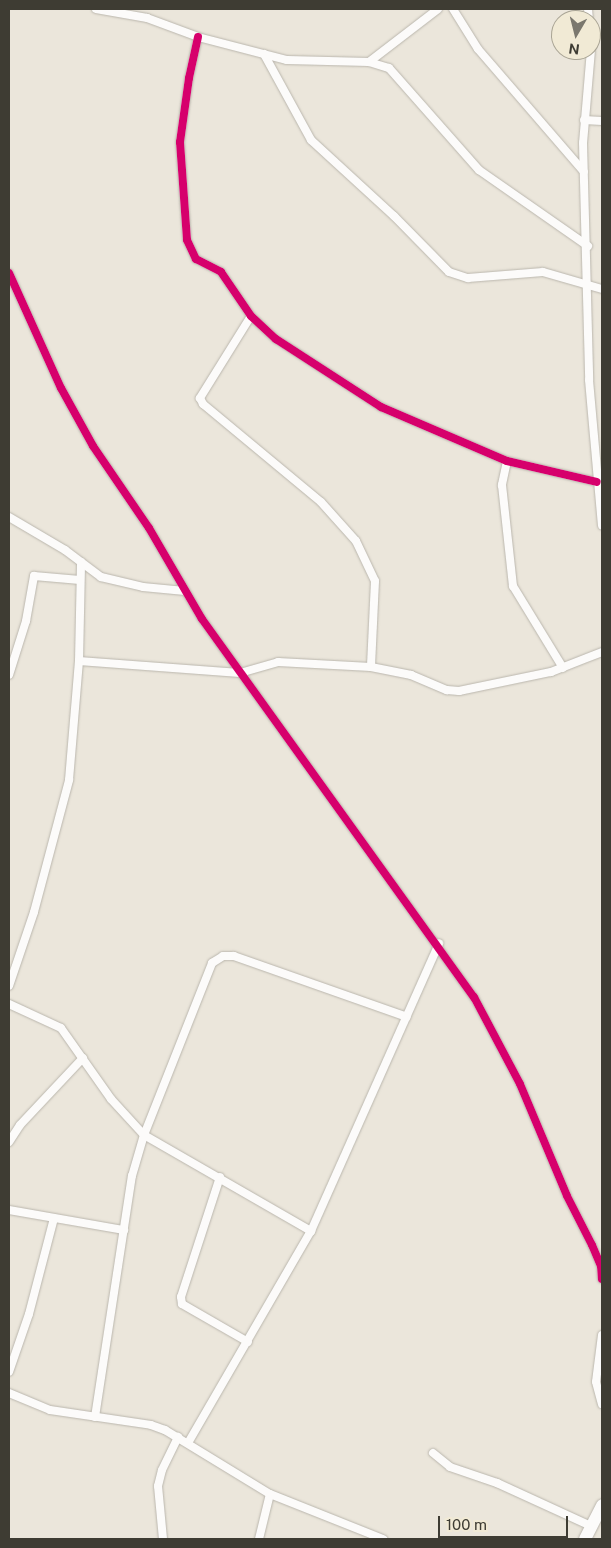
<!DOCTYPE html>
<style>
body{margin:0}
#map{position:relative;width:611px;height:1548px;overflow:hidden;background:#ebe6db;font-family:"Public Sans",sans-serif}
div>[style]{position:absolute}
.roads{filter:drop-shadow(0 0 1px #bab6ad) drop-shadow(0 0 1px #bab6ad)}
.minor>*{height:8px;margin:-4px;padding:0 4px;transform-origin:4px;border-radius:4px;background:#fcfbfa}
.primary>*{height:12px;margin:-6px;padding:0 6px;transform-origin:6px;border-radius:6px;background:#fcfbfa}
.cycleway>*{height:8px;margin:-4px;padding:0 4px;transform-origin:4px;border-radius:4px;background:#d6006c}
span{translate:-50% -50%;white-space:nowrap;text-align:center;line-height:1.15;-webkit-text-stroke:4px #f1ead5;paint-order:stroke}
.frame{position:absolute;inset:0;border:10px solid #3e3c33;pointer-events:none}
.north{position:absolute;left:551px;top:10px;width:50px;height:50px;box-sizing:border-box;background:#f1ead5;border:1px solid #a9a494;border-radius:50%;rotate:188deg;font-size:14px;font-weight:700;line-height:20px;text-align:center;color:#3e3c33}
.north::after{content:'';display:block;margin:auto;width:18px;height:22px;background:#7b786e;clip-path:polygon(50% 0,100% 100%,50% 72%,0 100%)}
.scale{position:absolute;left:438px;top:1516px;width:130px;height:22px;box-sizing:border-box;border:2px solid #3e3c33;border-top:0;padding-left:6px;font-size:15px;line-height:18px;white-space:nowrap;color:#3e3c33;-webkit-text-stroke:4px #f1ead5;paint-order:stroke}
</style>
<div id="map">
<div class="roads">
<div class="minor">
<i style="left:96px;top:9px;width:52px;rotate:10deg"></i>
<i style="left:147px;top:18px;width:54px;rotate:20.4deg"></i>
<i style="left:198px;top:37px;width:92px;rotate:14.5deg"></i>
<i style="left:287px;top:60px;width:82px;rotate:1.4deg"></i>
<i style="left:369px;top:62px;width:21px;rotate:17deg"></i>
<i style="left:389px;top:68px;width:136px;rotate:48.6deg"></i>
<i style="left:479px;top:170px;width:133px;rotate:34.9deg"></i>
<i style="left:453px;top:9px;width:47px;rotate:58deg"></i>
<i style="left:478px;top:49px;width:162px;rotate:49.2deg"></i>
<i style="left:588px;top:9px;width:11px;rotate:85deg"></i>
<i style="left:198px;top:37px;width:42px;rotate:102.4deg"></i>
<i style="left:189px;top:78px;width:65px;rotate:98deg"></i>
<i style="left:180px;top:142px;width:98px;rotate:85.9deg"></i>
<i style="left:187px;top:240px;width:21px;rotate:65deg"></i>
<i style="left:196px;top:259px;width:28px;rotate:27deg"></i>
<i style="left:221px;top:272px;width:53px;rotate:55.7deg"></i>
<i style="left:251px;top:316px;width:34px;rotate:43deg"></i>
<i style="left:276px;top:339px;width:125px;rotate:32.9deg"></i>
<i style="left:381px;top:407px;width:137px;rotate:23.2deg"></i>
<i style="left:507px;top:461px;width:92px;rotate:13.1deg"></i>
<i style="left:591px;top:50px;width:93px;rotate:94.9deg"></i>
<i style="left:583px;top:143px;width:237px;rotate:88.5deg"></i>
<i style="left:589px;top:380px;width:146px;rotate:84.9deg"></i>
<i style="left:264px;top:54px;width:98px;rotate:61.3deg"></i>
<i style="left:311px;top:140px;width:113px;rotate:42.5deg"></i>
<i style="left:394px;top:216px;width:78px;rotate:45.5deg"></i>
<i style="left:449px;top:272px;width:20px;rotate:18deg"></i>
<i style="left:468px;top:278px;width:75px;rotate:-4.6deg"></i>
<i style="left:543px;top:272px;width:61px;rotate:16.1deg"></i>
<i style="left:369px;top:62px;width:87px;rotate:-37.5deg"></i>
<i style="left:584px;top:120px;width:18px;rotate:3deg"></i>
<i style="left:9px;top:273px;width:126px;rotate:65.7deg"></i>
<i style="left:61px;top:388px;width:66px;rotate:61.1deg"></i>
<i style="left:93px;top:446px;width:99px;rotate:55.7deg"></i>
<i style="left:149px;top:528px;width:105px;rotate:59.8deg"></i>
<i style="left:202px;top:619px;width:466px;rotate:54.3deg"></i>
<i style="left:474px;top:997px;width:98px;rotate:62.1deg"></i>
<i style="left:520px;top:1084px;width:121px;rotate:67.2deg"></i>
<i style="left:567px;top:1196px;width:55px;rotate:63deg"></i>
<i style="left:592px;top:1245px;width:23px;rotate:67deg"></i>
<i style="left:601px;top:1266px;width:13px;rotate:86deg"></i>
<i style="left:251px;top:316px;width:97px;rotate:121.9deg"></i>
<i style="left:200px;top:398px;width:7px;rotate:63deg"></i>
<i style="left:203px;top:404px;width:153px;rotate:39.7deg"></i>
<i style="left:321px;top:502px;width:52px;rotate:48.1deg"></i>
<i style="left:356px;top:541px;width:44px;rotate:64.6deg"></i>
<i style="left:375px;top:581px;width:86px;rotate:92.7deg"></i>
<i style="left:507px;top:461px;width:25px;rotate:102deg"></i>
<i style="left:502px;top:485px;width:102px;rotate:83.8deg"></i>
<i style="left:513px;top:586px;width:96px;rotate:58.6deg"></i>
<i style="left:9px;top:517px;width:65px;rotate:30.5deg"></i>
<i style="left:65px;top:550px;width:45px;rotate:36.9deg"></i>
<i style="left:101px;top:577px;width:43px;rotate:13.4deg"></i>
<i style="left:143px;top:587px;width:42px;rotate:5.4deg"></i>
<i style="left:79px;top:661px;width:161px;rotate:4.3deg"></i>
<i style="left:240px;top:673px;width:40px;rotate:-16deg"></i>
<i style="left:278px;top:662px;width:93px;rotate:3.1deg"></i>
<i style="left:371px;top:667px;width:41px;rotate:11.3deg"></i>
<i style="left:411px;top:675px;width:39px;rotate:23deg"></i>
<i style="left:447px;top:690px;width:12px;rotate:5deg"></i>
<i style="left:459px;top:691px;width:94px;rotate:-11.7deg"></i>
<i style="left:551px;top:672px;width:55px;rotate:-21.4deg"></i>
<i style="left:9px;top:675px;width:57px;rotate:-72.5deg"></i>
<i style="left:26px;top:621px;width:46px;rotate:-79.9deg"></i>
<i style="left:34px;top:576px;width:46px;rotate:5deg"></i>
<i style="left:9px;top:986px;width:78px;rotate:-71.3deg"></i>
<i style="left:34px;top:912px;width:137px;rotate:-75.1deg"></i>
<i style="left:69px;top:780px;width:119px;rotate:-85.2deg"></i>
<i style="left:79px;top:661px;width:99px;rotate:-88.8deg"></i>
<i style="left:9px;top:1004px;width:57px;rotate:24.8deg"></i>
<i style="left:61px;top:1028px;width:87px;rotate:54.8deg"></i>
<i style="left:111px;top:1099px;width:49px;rotate:47.5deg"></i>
<i style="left:144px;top:1135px;width:193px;rotate:29.9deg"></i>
<i style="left:9px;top:1142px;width:20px;rotate:-57deg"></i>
<i style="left:20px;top:1125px;width:92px;rotate:-46.8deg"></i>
<i style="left:220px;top:1177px;width:126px;rotate:108deg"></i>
<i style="left:181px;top:1297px;width:7px;rotate:82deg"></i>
<i style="left:182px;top:1304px;width:76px;rotate:29.9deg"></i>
<i style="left:9px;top:1210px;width:117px;rotate:9.9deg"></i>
<i style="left:602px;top:1335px;width:47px;rotate:97.3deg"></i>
<i style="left:596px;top:1382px;width:23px;rotate:75deg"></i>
<i style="left:9px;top:1372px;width:61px;rotate:-71deg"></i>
<i style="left:29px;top:1314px;width:99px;rotate:-75.4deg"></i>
<i style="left:9px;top:1393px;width:44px;rotate:22.5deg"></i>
<i style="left:50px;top:1410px;width:102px;rotate:8.4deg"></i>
<i style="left:151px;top:1425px;width:15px;rotate:20deg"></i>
<i style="left:165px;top:1430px;width:123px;rotate:31.4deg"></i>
<i style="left:270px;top:1494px;width:122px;rotate:21.7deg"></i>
<i style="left:95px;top:1417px;width:244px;rotate:-81.3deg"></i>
<i style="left:132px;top:1176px;width:43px;rotate:-73.7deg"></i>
<i style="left:144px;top:1135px;width:185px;rotate:-68.4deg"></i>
<i style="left:212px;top:963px;width:13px;rotate:-32deg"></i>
<i style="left:223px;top:956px;width:11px"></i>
<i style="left:234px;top:956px;width:183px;rotate:19.4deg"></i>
<i style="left:188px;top:1443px;width:245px;rotate:-59.9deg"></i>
<i style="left:311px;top:1231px;width:315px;rotate:-66deg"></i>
<i style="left:433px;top:1453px;width:22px;rotate:39deg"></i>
<i style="left:450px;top:1467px;width:50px;rotate:18.8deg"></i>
<i style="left:497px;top:1483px;width:103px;rotate:24.6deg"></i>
<i style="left:163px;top:1539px;width:53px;rotate:-95.4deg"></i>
<i style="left:158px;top:1486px;width:16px;rotate:-76deg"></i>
<i style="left:162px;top:1470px;width:37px;rotate:-64deg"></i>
<i style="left:259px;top:1539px;width:46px;rotate:-76.3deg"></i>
</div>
<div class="primary">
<i style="left:585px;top:1539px;width:38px;rotate:-63deg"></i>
</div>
</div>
<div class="cycleway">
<i style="left:198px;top:37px;width:42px;rotate:102.4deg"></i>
<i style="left:189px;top:78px;width:65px;rotate:98deg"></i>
<i style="left:180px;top:142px;width:98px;rotate:85.9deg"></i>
<i style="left:187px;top:240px;width:21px;rotate:65deg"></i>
<i style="left:196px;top:259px;width:28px;rotate:27deg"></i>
<i style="left:221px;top:272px;width:53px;rotate:55.7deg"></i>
<i style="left:251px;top:316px;width:34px;rotate:43deg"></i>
<i style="left:276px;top:339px;width:125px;rotate:32.9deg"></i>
<i style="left:381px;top:407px;width:137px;rotate:23.2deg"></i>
<i style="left:507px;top:461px;width:92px;rotate:13.1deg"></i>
<i style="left:9px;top:273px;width:126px;rotate:65.7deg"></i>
<i style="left:61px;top:388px;width:66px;rotate:61.1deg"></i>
<i style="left:93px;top:446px;width:99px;rotate:55.7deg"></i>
<i style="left:149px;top:528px;width:105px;rotate:59.8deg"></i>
<i style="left:202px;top:619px;width:466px;rotate:54.3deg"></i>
<i style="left:474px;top:997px;width:98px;rotate:62.1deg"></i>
<i style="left:520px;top:1084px;width:121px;rotate:67.2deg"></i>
<i style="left:567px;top:1196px;width:55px;rotate:63deg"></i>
<i style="left:592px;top:1245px;width:23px;rotate:67deg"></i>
<i style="left:601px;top:1266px;width:13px;rotate:86deg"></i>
</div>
<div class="frame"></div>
<div class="north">N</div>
<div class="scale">100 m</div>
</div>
